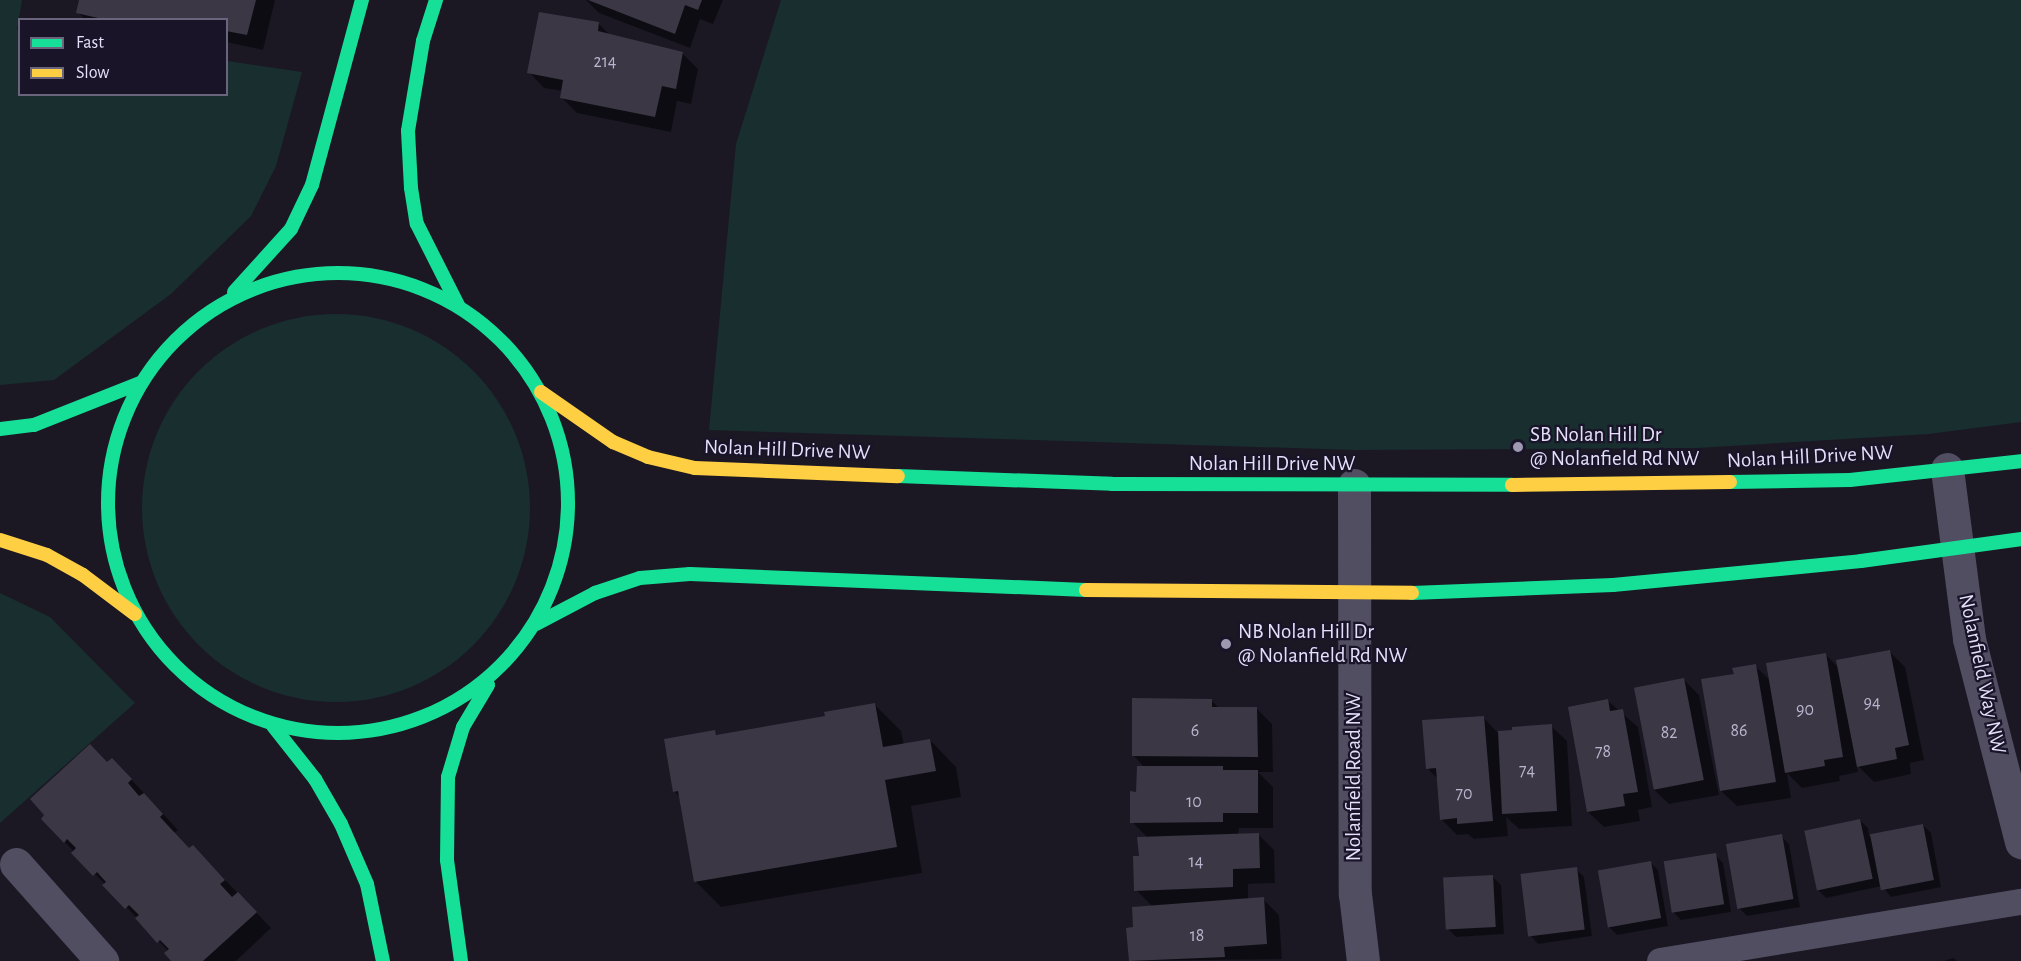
<!DOCTYPE html>
<style>
body{margin:0}
#map{position:relative;width:2021px;height:961px;overflow:hidden;background:#1b1824;font-family:"Alegreya Sans",sans-serif}
div>[style]{position:absolute}
.green>*{inset:0;background:#182e2f}
.round{border-radius:50%}
.shadow>*{inset:0;background:#0007}
.building>*{inset:0;background:#3b3745;transform-origin:0 0}
.lane>*{height:26px;margin:-13px;padding:0 13px;transform-origin:13px;border-radius:13px;background:#514e62}
.street>*{height:33px;margin:-16.5px;padding:0 16.5px;transform-origin:16.5px;border-radius:16.5px;background:#514e62}
.fast>*{height:14px;margin:-7px;padding:0 7px;transform-origin:7px;border-radius:7px;background:#16e098}
.fast>.ring{margin:-7px;padding:0;box-sizing:content-box;background:none;border:14px solid #16e098;border-radius:50%}
.slow>*{height:14px;margin:-7px;padding:0 7px;transform-origin:7px;border-radius:7px;background:#ffcf43}
.dots>*{width:16px;height:16px;translate:-50% -50%;box-sizing:border-box;border:3px solid #191428;border-radius:50%}
span{translate:-50% -50%;white-space:nowrap;text-align:center;line-height:1.15;-webkit-text-stroke:4.5px #191428;paint-order:stroke}
.number-label{font-size:18px;color:#bab5ce}
.number-label span{-webkit-text-stroke-width:0}
.poi-label{font-size:21px;color:#e4dffb}
.left{translate:0 -50%;text-align:left}
.street-label{font-size:21px;color:#e4dffb}
.legend{position:absolute;left:18px;top:18px;width:210px;height:78px;box-sizing:border-box;background:#191428;border:2px solid #6a657c;margin:0;padding:8px 10px;list-style:none;font-size:18px;color:#e4dffb}
.legend li{display:flex;align-items:center;gap:12px;height:30px}
.legend b{width:30px;border:2px solid #6a657c}
</style>
<div id="map">
<div class="green">
<i style="clip-path:polygon(0 0,22px 0,17px 30px,20px 31px,20px 94px,226px 94px,227px 61px,302px 72px,276px 166px,251px 216px,171px 294px,54px 380px,0 385px)"></i>
<i style="clip-path:polygon(781px 0,2021px 0,2021px 422px,1929px 434px,1697px 448px,1355px 450px,709px 430px,736px 144px)"></i>
<i class="round" style="left:142px;top:314px;width:388px;height:388px"></i>
<i style="clip-path:polygon(0 593px,50px 617px,135px 703px,0 823px)"></i>
</div>
<div class="shadow">
<i style="clip-path:polygon(81px 0,275px 0,263px 50px,226px 42px,226px 20px,85px 20px,78px 12px)"></i>
<i style="clip-path:polygon(586px 0,723px 0,713px 24px,700px 19px,690px 48px,599px 13px)"></i>
<i style="clip-path:polygon(598px 23px,611px 36px,682px 53px,698px 69px,691px 104px,677px 101px,671px 132px,577px 113px,561px 97px,563px 91px,544px 88px,529px 72px)"></i>
<i style="clip-path:polygon(1889px 651px,1905px 667px,1924px 760px,1910px 763px,1911px 774px,1874px 782px,1857px 765px,1858px 772px,1839px 776px,1840px 781px,1802px 788px,1787px 773px,1791px 798px,1737px 806px,1721px 791px,1736px 675px,1755px 666px,1771px 681px,1825px 654px,1839px 668px)"></i>
<i style="clip-path:polygon(1684px 680px,1699px 695px,1719px 795px,1669px 804px,1653px 789px)"></i>
<i style="clip-path:polygon(1211px 700px,1219px 708px,1257px 709px,1272px 724px,1273px 772px,1258px 772px,1273px 787px,1273px 828px,1239px 828px,1238px 835px,1258px 834px,1274px 850px,1275px 883px,1248px 884px,1248px 900px,1263px 899px,1279px 915px,1282px 959px,1130px 961px,1127px 929px,1135px 929px,1153px 907px,1136px 890px,1140px 858px,1148px 838px,1132px 822px,1145px 768px,1133px 755px)"></i>
<i style="clip-path:polygon(1608px 701px,1638px 727px,1652px 807px,1638px 810px,1640px 821px,1604px 827px,1588px 812px)"></i>
<i style="clip-path:polygon(875px 705px,901px 731px,904px 745px,930px 740px,956px 767px,961px 797px,911px 806px,922px 873px,721px 907px,695px 881px,680px 797px,674px 791px,714px 732px,719px 736px,826px 718px)"></i>
<i style="clip-path:polygon(1484px 718px,1498px 733px,1551px 726px,1567px 741px,1572px 826px,1519px 829px,1506px 817px,1508px 836px,1474px 839px,1468px 834px,1457px 835px,1441px 819px,1438px 779px,1428px 769px)"></i>
<i style="clip-path:polygon(108px 764px,128px 776px,178px 830px,174px 833px,190px 850px,209px 863px,271px 928px,236px 961px,173px 961px,168px 951px,43px 819px)"></i>
<i style="clip-path:polygon(1860px 820px,1868px 828px,1869px 836px,1923px 825px,1931px 833px,1941px 887px,1891px 897px,1882px 886px,1826px 898px,1818px 890px)"></i>
<i style="clip-path:polygon(1781px 836px,1789px 844px,1800px 907px,1747px 916px,1739px 908px)"></i>
<i style="clip-path:polygon(1715px 855px,1723px 863px,1731px 912px,1681px 920px,1673px 912px)"></i>
<i style="clip-path:polygon(1650px 862px,1658px 870px,1668px 926px,1617px 935px,1609px 927px)"></i>
<i style="clip-path:polygon(1576px 869px,1584px 877px,1592px 936px,1538px 944px,1531px 936px)"></i>
<i style="clip-path:polygon(1493px 877px,1501px 885px,1504px 934px,1456px 937px,1448px 929px)"></i>
<i style="clip-path:polygon(1954px 958px,1957px 961px,1943px 961px)"></i>
</div>
<div class="building">
<i style="clip-path:polygon(79px 0,256px 0,247px 35px,226px 31px,226px 20px,107px 20px,76px 13px)"></i>
<i style="clip-path:polygon(588px 0,702px 0,698px 10px,685px 5px,675px 34px)"></i>
<i style="clip-path:polygon(539px 12px,599px 22px,598px 31px,683px 52px,676px 89px,662px 86px,655px 117px,560px 98px,563px 80px,527px 73px)"></i>
<i style="clip-path:polygon(1890px 650px,1909px 745px,1895px 748px,1897px 759px,1857px 767px,1836px 660px)"></i>
<i style="clip-path:polygon(1826px 653px,1843px 757px,1824px 760px,1825px 766px,1785px 773px,1766px 663px)"></i>
<i style="clip-path:polygon(1756px 664px,1776px 782px,1720px 791px,1701px 679px,1734px 674px,1732px 668px)"></i>
<i style="left:1684px;top:678px;width:104px;height:51px;rotate:79deg"></i>
<i style="clip-path:polygon(1132px 698px,1212px 699px,1212px 707px,1257px 707px,1258px 757px,1132px 756px)"></i>
<i style="clip-path:polygon(1608px 699px,1610px 711px,1623px 709px,1638px 792px,1623px 794px,1625px 806px,1587px 812px,1568px 707px)"></i>
<i style="clip-path:polygon(875px 703px,883px 747px,930px 739px,936px 771px,885px 780px,897px 847px,694px 882px,678px 791px,673px 792px,664px 739px,715px 730px,716px 735px,825px 716px,824px 712px)"></i>
<i style="clip-path:polygon(1484px 716px,1493px 821px,1457px 824px,1457px 818px,1440px 820px,1436px 768px,1426px 769px,1422px 720px)"></i>
<i style="clip-path:polygon(1552px 724px,1557px 811px,1502px 814px,1498px 731px,1512px 730px,1512px 727px)"></i>
<i style="clip-path:polygon(90px 744px,107px 762px,112px 758px,132px 779px,128px 783px,139px 796px,144px 793px,163px 814px,160px 817px,189px 848px,193px 845px,225px 880px,220px 884px,232px 897px,238px 892px,257px 912px,203px 961px,171px 961px,164px 953px,169px 949px,160px 940px,157px 943px,135px 918px,139px 915px,129px 905px,125px 909px,102px 885px,106px 882px,97px 872px,93px 876px,71px 853px,76px 848px,67px 839px,64px 843px,41px 819px,44px 815px,30px 799px)"></i>
<i style="clip-path:polygon(1137px 766px,1223px 766px,1223px 770px,1258px 770px,1258px 813px,1223px 813px,1223px 822px,1130px 823px,1130px 791px,1136px 792px)"></i>
<i style="left:1860px;top:819px;width:61px;height:57px;rotate:78deg"></i>
<i style="left:1923px;top:824px;width:57px;height:54px;rotate:79deg"></i>
<i style="clip-path:polygon(1259px 833px,1260px 868px,1233px 869px,1233px 887px,1134px 891px,1133px 856px,1139px 856px,1137px 837px)"></i>
<i style="left:1782px;top:834px;width:66px;height:57px;rotate:80deg"></i>
<i style="left:1716px;top:853px;width:52px;height:53px;rotate:81deg"></i>
<i style="left:1651px;top:861px;width:58px;height:54px;rotate:80deg"></i>
<i style="left:1577px;top:867px;width:63px;height:57px;rotate:83deg"></i>
<i style="left:1493px;top:875px;width:52px;height:50px;rotate:87deg"></i>
<i style="clip-path:polygon(1264px 897px,1267px 944px,1224px 947px,1225px 957px,1129px 961px,1126px 928px,1133px 927px,1132px 907px)"></i>
</div>
<div class="lane">
<i style="left:1660px;top:961px;width:366px;rotate:-9.3deg"></i>
</div>
<div class="street">
<i style="left:1947px;top:469px;width:171px;rotate:82.6deg"></i>
<i style="left:1969px;top:639px;width:210px;rotate:75.6deg"></i>
<i style="left:1354px;top:485px;width:409px;rotate:89.9deg"></i>
<i style="left:1355px;top:894px;width:67px;rotate:83.2deg"></i>
<i style="left:16px;top:864px;width:130px;rotate:48.4deg"></i>
</div>
<div class="fast">
<i style="left:436px;top:0;width:43px;rotate:107.6deg"></i>
<i style="left:423px;top:41px;width:91px;rotate:99.5deg"></i>
<i style="left:408px;top:131px;width:57px;rotate:87deg"></i>
<i style="left:411px;top:188px;width:36px;rotate:81deg"></i>
<i style="left:417px;top:224px;width:91px;rotate:63.2deg"></i>
<i class="ring" style="left:108px;top:273px;width:446px;height:446px"></i>
<i style="left:234px;top:292px;width:85px;rotate:-47.9deg"></i>
<i style="left:291px;top:229px;width:49px;rotate:-64.5deg"></i>
<i style="left:312px;top:185px;width:192px;rotate:-74.9deg"></i>
<i style="left:0;top:429px;width:34px;rotate:-7deg"></i>
<i style="left:34px;top:425px;width:114px;rotate:-21.6deg"></i>
<i style="left:898px;top:476px;width:214px;rotate:2.1deg"></i>
<i style="left:1112px;top:484px;width:400px;rotate:0.1deg"></i>
<i style="left:1730px;top:482px;width:120px;rotate:-1deg"></i>
<i style="left:1850px;top:480px;width:172px;rotate:-6.3deg"></i>
<i style="left:1412px;top:593px;width:201px;rotate:-2.3deg"></i>
<i style="left:1613px;top:585px;width:249px;rotate:-5.5deg"></i>
<i style="left:1861px;top:561px;width:162px;rotate:-7.8deg"></i>
<i style="left:536px;top:624px;width:67px;rotate:-27.7deg"></i>
<i style="left:595px;top:593px;width:47px;rotate:-18.4deg"></i>
<i style="left:640px;top:578px;width:50px;rotate:-4.6deg"></i>
<i style="left:690px;top:574px;width:396px;rotate:2.3deg"></i>
<i style="left:273px;top:726px;width:68px;rotate:51.6deg"></i>
<i style="left:315px;top:779px;width:52px;rotate:60deg"></i>
<i style="left:341px;top:824px;width:65px;rotate:66.6deg"></i>
<i style="left:367px;top:884px;width:79px;rotate:78.3deg"></i>
<i style="left:461px;top:961px;width:102px;rotate:-97.9deg"></i>
<i style="left:447px;top:860px;width:83px;rotate:-89.3deg"></i>
<i style="left:448px;top:777px;width:52px;rotate:-73.3deg"></i>
<i style="left:463px;top:727px;width:49px;rotate:-59.2deg"></i>
</div>
<div class="slow">
<i style="left:541px;top:392px;width:88px;rotate:34.8deg"></i>
<i style="left:613px;top:442px;width:38px;rotate:23deg"></i>
<i style="left:648px;top:457px;width:48px;rotate:13.2deg"></i>
<i style="left:695px;top:468px;width:203px;rotate:2.3deg"></i>
<i style="left:1512px;top:485px;width:218px;rotate:-0.8deg"></i>
<i style="left:0;top:540px;width:49px;rotate:17.7deg"></i>
<i style="left:47px;top:555px;width:41px;rotate:29.1deg"></i>
<i style="left:83px;top:575px;width:65px;rotate:36.9deg"></i>
<i style="left:1086px;top:590px;width:326px;rotate:0.5deg"></i>
</div>
<div class="dots">
<i style="left:1518px;top:447px;background:#9e99b0"></i>
<i style="left:1226px;top:644px;background:#9e99b0"></i>
</div>
<div class="number-label">
<span style="left:605px;top:62px">214</span>
<span style="left:1872px;top:703px">94</span>
<span style="left:1805px;top:710px">90</span>
<span style="left:1195px;top:731px">6</span>
<span style="left:1739px;top:731px">86</span>
<span style="left:1669px;top:733px">82</span>
<span style="left:1603px;top:752px">78</span>
<span style="left:1527px;top:771px">74</span>
<span style="left:1464px;top:794px">70</span>
<span style="left:1194px;top:802px">10</span>
<span style="left:1196px;top:862px">14</span>
<span style="left:1197px;top:936px">18</span>
</div>
<div class="poi-label">
<span class="left" style="left:1530px;top:447px">SB Nolan Hill Dr<br>@ Nolanfield Rd NW</span>
<span class="left" style="left:1238px;top:644px">NB Nolan Hill Dr<br>@ Nolanfield Rd NW</span>
</div>
<div class="street-label">
<span style="left:787px;top:450px;rotate:2deg">Nolan Hill Drive NW</span>
<span style="left:1810px;top:457px;rotate:-3deg">Nolan Hill Drive NW</span>
<span style="left:1272px;top:464px">Nolan Hill Drive NW</span>
<span style="left:1982px;top:674px;rotate:78deg">Nolanfield Way NW</span>
<span style="left:1354px;top:777px;rotate:-90deg">Nolanfield Road NW</span>
</div>
<ul class="legend">
<li><b style="height:8px;background:#16e098"></b>Fast</li>
<li><b style="height:8px;background:#ffcf43"></b>Slow</li>
</ul>
</div>
